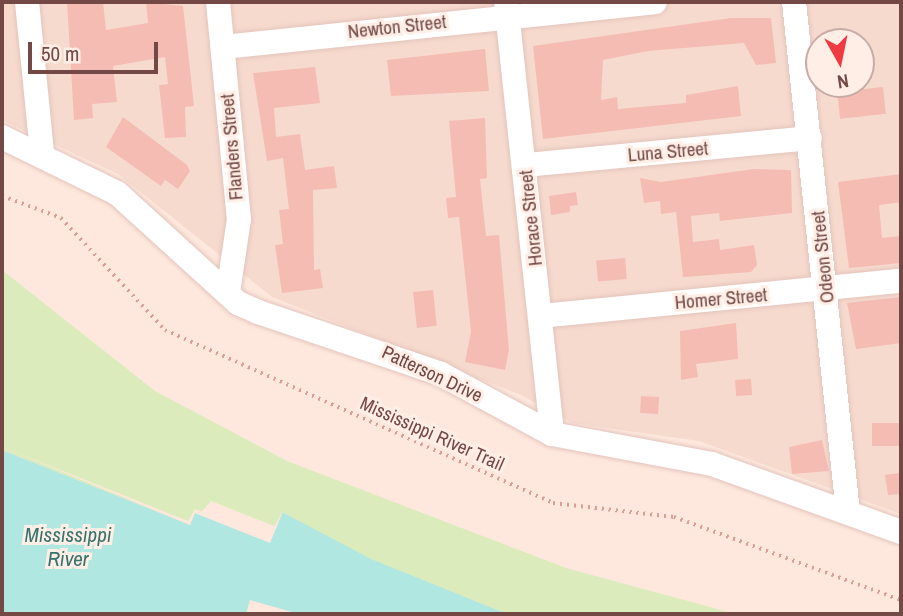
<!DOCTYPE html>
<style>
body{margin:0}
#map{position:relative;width:903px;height:616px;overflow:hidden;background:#fee8dd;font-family:"Archivo Narrow",sans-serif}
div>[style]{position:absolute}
.residential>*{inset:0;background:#f7dace}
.green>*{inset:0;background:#dcebbc}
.water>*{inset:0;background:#b1e7e1}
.pier>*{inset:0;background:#fee8dd}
.building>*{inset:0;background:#f4bcb3;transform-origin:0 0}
.path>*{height:3.5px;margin-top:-1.75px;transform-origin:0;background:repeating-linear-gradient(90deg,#d99f97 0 2px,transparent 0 7px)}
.roads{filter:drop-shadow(0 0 2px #e3c4bc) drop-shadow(0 0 2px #e3c4bc)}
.minor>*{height:24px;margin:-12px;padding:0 12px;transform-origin:12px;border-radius:12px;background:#fff}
span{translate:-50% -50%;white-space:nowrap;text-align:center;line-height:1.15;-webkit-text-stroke:6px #ffeee5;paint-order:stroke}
.street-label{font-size:19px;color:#744945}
.water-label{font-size:21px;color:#35746d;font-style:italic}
.frame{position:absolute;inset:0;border:4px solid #744945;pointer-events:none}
.north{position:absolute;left:805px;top:28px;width:70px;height:70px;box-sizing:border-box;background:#ffeee5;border:2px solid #c7aca5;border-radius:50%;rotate:171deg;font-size:19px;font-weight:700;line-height:28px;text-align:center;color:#744945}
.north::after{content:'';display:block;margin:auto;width:24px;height:32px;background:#f03a42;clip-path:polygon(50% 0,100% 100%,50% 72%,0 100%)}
.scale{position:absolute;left:28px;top:42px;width:130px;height:32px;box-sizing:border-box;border:4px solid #744945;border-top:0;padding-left:9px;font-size:21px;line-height:24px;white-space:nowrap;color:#744945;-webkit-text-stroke:5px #ffeee5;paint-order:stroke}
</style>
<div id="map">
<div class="residential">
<i style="clip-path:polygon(evenodd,2px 2px,901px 2px,901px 514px,699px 441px,572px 423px,521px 395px,272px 297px,118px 174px,2px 120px,2px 2px,819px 42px,861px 42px,861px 84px,819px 84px,819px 42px)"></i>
</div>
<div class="green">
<i style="clip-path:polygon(2px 270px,155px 391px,287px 461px,566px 568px,736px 614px,495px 614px,211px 501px,190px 525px,2px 450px)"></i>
</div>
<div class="water">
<i style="clip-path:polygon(2px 450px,190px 525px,195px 513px,270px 542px,282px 512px,371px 559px,507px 614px,2px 614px)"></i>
</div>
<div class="pier">
<i style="clip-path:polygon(3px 447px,188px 521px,195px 509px,268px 538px,284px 509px,270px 543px,195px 513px,190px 525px)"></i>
<i style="clip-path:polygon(250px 600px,299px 614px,246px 614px)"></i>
</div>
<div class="building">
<i style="clip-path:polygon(67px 2px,103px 2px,106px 30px,148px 23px,146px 2px,183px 6px,194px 106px,185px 107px,186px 137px,165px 138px,159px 85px,168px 84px,165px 57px,113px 66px,117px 102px,92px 104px,93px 118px,74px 120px)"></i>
<i style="clip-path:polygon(731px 18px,771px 18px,776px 63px,756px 65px,744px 43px,648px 51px,603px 60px,601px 100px,617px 97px,618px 109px,686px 103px,686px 95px,738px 86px,741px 116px,543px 139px,533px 46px)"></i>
<i style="clip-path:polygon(485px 49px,489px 91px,391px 96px,387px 60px)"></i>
<i style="clip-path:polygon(315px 67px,320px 103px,274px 108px,276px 137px,300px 134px,305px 170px,334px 166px,337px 188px,313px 190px,314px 270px,320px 269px,323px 288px,282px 293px,275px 245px,283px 244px,279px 210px,289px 209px,283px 158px,267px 161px,253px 73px)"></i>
<i style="left:883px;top:87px;width:27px;height:46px;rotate:84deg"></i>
<i style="clip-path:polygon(123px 117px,187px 165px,190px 171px,178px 189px,165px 180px,161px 186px,106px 147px)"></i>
<i style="clip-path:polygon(485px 118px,487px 178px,480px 179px,486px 236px,499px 235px,509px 350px,505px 370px,465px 362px,471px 332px,459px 217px,448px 218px,446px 198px,456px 197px,449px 121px)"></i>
<i style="clip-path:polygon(754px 169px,791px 170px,792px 213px,720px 221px,719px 213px,691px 216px,693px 242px,719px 239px,720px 250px,754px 245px,757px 265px,751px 272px,683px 277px,676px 212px,661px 214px,660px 201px,644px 203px,640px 178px,661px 182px)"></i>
<i style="clip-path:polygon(901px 174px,901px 202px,879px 205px,882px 238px,901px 236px,901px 263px,849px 268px,838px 182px)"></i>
<i style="clip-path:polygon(576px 192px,578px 205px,570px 206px,570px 212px,551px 215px,549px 196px)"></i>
<i style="left:625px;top:258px;width:21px;height:29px;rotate:85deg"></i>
<i style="left:433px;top:290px;width:36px;height:20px;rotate:84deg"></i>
<i style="clip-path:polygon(901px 297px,901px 343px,856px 349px,847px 303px)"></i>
<i style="clip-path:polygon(736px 323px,738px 359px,696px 364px,698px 377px,681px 380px,680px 331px)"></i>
<i style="left:751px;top:379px;width:16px;height:16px;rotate:86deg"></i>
<i style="left:641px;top:396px;width:18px;height:17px;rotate:3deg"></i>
<i style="left:901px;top:423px;width:23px;height:29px;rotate:90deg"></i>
<i style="clip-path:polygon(822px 440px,829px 471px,792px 474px,789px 447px)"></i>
<i style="clip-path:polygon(901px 473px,901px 494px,888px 495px,885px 475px)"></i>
</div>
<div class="path">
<i style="left:2px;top:196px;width:63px;rotate:20.4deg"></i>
<i style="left:61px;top:218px;width:153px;rotate:47.1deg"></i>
<i style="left:165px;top:330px;width:425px;rotate:24deg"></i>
<i style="left:553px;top:503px;width:122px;rotate:6.6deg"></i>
<i style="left:674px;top:517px;width:242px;rotate:20.1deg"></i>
</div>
<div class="roads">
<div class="minor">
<i style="left:27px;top:2px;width:151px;rotate:84.3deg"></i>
<i style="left:218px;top:2px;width:218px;rotate:84.5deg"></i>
<i style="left:239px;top:219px;width:75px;rotate:98.5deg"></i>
<i style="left:506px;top:2px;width:434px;rotate:83.9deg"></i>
<i style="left:794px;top:2px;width:513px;rotate:83.96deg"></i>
<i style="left:223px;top:47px;width:434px;rotate:-5.9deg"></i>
<i style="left:2px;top:137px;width:128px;rotate:26deg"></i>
<i style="left:117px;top:193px;width:164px;rotate:42.3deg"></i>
<i style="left:238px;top:303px;width:22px;rotate:24deg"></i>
<i style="left:258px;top:312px;width:193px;rotate:18.7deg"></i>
<i style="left:441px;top:374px;width:126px;rotate:28.4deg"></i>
<i style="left:552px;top:434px;width:163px;rotate:10.6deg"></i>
<i style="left:712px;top:464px;width:201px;rotate:19.8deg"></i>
<i style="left:526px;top:165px;width:285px;rotate:-5.4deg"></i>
<i style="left:541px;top:316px;width:362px;rotate:-5.6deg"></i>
</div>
</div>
<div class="street-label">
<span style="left:397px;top:27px;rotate:-6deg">Newton Street</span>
<span style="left:232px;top:147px;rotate:-95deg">Flanders Street</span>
<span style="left:668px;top:152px;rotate:-5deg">Luna Street</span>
<span style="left:531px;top:218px;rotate:-96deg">Horace Street</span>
<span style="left:823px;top:257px;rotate:-96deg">Odeon Street</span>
<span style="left:721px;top:299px;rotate:-5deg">Homer Street</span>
<span style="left:432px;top:374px;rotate:25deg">Patterson Drive</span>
<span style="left:432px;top:434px;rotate:24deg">Mississippi River Trail</span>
</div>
<div class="water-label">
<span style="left:68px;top:547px">Mississippi<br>River</span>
</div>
<div class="frame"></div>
<div class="north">N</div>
<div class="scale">50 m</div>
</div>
